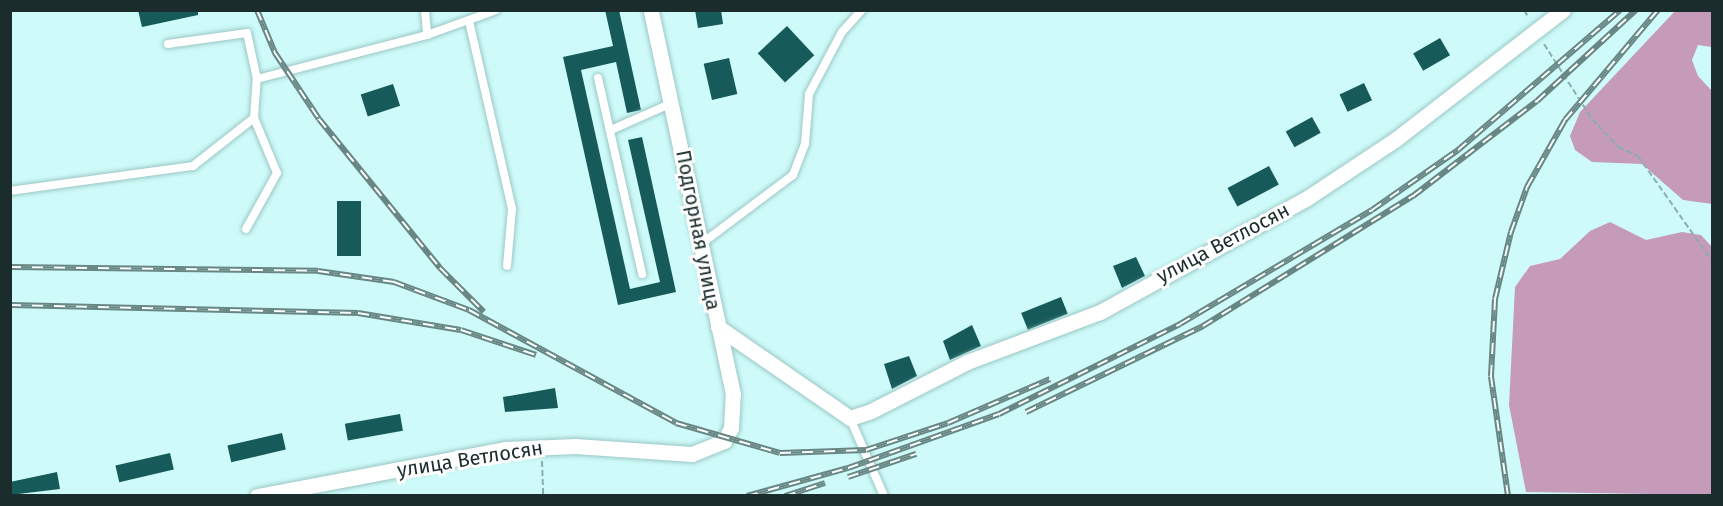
<!DOCTYPE html>
<meta charset="utf-8">
<style>
body{margin:0}
#map{position:relative;width:1723px;height:506px;overflow:hidden;background:#cefbf9;font-family:"Fira Sans",sans-serif}
div>[style]{position:absolute}
.forest>*{inset:0;background:#c69bba}
.building>*{inset:0;background:#165a59;transform-origin:0 0}
.path>*{height:2px;margin-top:-1px;transform-origin:0;background:repeating-linear-gradient(90deg,#8aadac 0 6px,transparent 0 9px)}
.roads{filter:drop-shadow(0 0 2px #9bc6c5) drop-shadow(0 0 2px #9bc6c5)}
.service>*{height:8px;margin:-4px;padding:0 4px;transform-origin:4px;border-radius:4px;background:#fff}
.minor>*{height:15px;margin:-7.5px;padding:0 7.5px;transform-origin:7.5px;border-radius:7.5px;background:#fff}
.rail>*{height:6px;margin-top:-3px;transform-origin:0;background:repeating-linear-gradient(90deg,#fefefe 0 11px,#688684 0 22px);box-sizing:border-box;border-block:2px solid #688684}
span{translate:-50% -50%;white-space:nowrap;text-align:center;line-height:1.15;-webkit-text-stroke:6px #fefefe;paint-order:stroke}
.street-label{font-size:20px;color:#1a2c2b}
.frame{position:absolute;inset:0;border:12px solid #1a2c2b;pointer-events:none}
</style>
<div id="map">
<div class="forest">
<i style="clip-path:polygon(1675px 11px,1712px 11px,1712px 47px,1698px 45px,1692px 60px,1698px 76px,1712px 91px,1712px 204px,1683px 200px,1642px 164px,1592px 162px,1575px 150px,1570px 136px,1580px 112px)"></i>
<i style="clip-path:polygon(1610px 222px,1646px 240px,1682px 232px,1701px 235px,1712px 247px,1712px 495px,1526px 492px,1509px 405px,1515px 287px,1530px 266px,1560px 259px,1590px 231px)"></i>
</div>
<div class="building">
<i style="clip-path:polygon(138px 10px,198px 10px,198px 15px,142px 27px)"></i>
<i style="clip-path:polygon(605px 10px,619px 10px,641px 110px,627px 113px,616px 62px,581px 70px,630px 289px,660px 282px,628px 140px,642px 137px,676px 292px,618px 305px,563px 57px,613px 46px)"></i>
<i style="clip-path:polygon(695px 10px,721px 10px,723px 24px,698px 28px)"></i>
<i style="left:787px;top:26px;width:40px;height:40px;rotate:47deg"></i>
<i style="left:1440px;top:38px;width:20px;height:31px;rotate:60deg"></i>
<i style="left:729px;top:58px;width:37px;height:26px;rotate:77deg"></i>
<i style="left:1364px;top:83px;width:19px;height:27px;rotate:65deg"></i>
<i style="left:393px;top:84px;width:23px;height:34px;rotate:72deg"></i>
<i style="left:1312px;top:117px;width:18px;height:30px;rotate:61deg"></i>
<i style="left:1269px;top:166px;width:21px;height:47px;rotate:62deg"></i>
<i style="left:337px;top:201px;width:24px;height:55px"></i>
<i style="clip-path:polygon(1136px 257px,1145px 276px,1122px 288px,1113px 266px)"></i>
<i style="left:1061px;top:297px;width:18px;height:43px;rotate:68deg"></i>
<i style="clip-path:polygon(972px 325px,981px 346px,950px 360px,943px 341px)"></i>
<i style="clip-path:polygon(909px 356px,917px 376px,892px 389px,884px 364px)"></i>
<i style="clip-path:polygon(555px 388px,558px 408px,505px 412px,503px 397px)"></i>
<i style="left:400px;top:414px;width:17px;height:56px;rotate:80deg"></i>
<i style="left:282px;top:433px;width:17px;height:56px;rotate:77deg"></i>
<i style="left:170px;top:453px;width:17px;height:56px;rotate:77deg"></i>
<i style="clip-path:polygon(57px 472px,60px 489px,10px 495px,10px 482px)"></i>
</div>
<div class="path">
<i style="left:1524px;top:10px;width:9px;rotate:58deg"></i>
<i style="left:1544px;top:44px;width:89px;rotate:57.4deg"></i>
<i style="left:1592px;top:119px;width:38px;rotate:47deg"></i>
<i style="left:1618px;top:147px;width:22px;rotate:24deg"></i>
<i style="left:1638px;top:156px;width:128px;rotate:54.8deg"></i>
<i style="left:542px;top:461px;width:35px;rotate:88deg"></i>
</div>
<div class="roads">
<div class="service">
<i style="left:425px;top:10px;width:25px;rotate:85deg"></i>
<i style="left:469px;top:21px;width:193px;rotate:77.1deg"></i>
<i style="left:512px;top:209px;width:57px;rotate:95deg"></i>
<i style="left:598px;top:78px;width:201px;rotate:77.3deg"></i>
<i style="left:257px;top:79px;width:176px;rotate:-14.5deg"></i>
<i style="left:427px;top:35px;width:73px;rotate:-19.9deg"></i>
<i style="left:611px;top:130px;width:67px;rotate:-23.9deg"></i>
<i style="left:10px;top:191px;width:185px;rotate:-7.8deg"></i>
<i style="left:193px;top:166px;width:78px;rotate:-38.2deg"></i>
<i style="left:254px;top:118px;width:39px;rotate:-86deg"></i>
<i style="left:257px;top:79px;width:47px;rotate:-102.3deg"></i>
<i style="left:247px;top:33px;width:80px;rotate:172.1deg"></i>
<i style="left:246px;top:229px;width:64px;rotate:-61deg"></i>
<i style="left:277px;top:173px;width:60px;rotate:-112.7deg"></i>
<i style="left:701px;top:244px;width:115px;rotate:-36.9deg"></i>
<i style="left:793px;top:175px;width:33px;rotate:-69deg"></i>
<i style="left:805px;top:144px;width:50px;rotate:-85.4deg"></i>
<i style="left:809px;top:94px;width:70px;rotate:-62deg"></i>
<i style="left:842px;top:32px;width:30px;rotate:-48deg"></i>
<i style="left:850px;top:418px;width:85px;rotate:66.4deg"></i>
</div>
<div class="minor">
<i style="left:718px;top:327px;width:160px;rotate:34.6deg"></i>
<i style="left:850px;top:418px;width:22px;rotate:-18deg"></i>
<i style="left:871px;top:411px;width:108px;rotate:-27deg"></i>
<i style="left:967px;top:362px;width:142px;rotate:-20.6deg"></i>
<i style="left:1100px;top:312px;width:236px;rotate:-28.8deg"></i>
<i style="left:1307px;top:198px;width:107px;rotate:-33.5deg"></i>
<i style="left:1396px;top:139px;width:211px;rotate:-37.7deg"></i>
<i style="left:257px;top:496px;width:252px;rotate:-10.7deg"></i>
<i style="left:505px;top:449px;width:70px;rotate:-2.5deg"></i>
<i style="left:575px;top:446px;width:117px;rotate:3.9deg"></i>
<i style="left:692px;top:454px;width:35px;rotate:-22deg"></i>
<i style="left:724px;top:441px;width:15px;rotate:-62deg"></i>
<i style="left:731px;top:428px;width:34px;rotate:-87deg"></i>
<i style="left:733px;top:394px;width:393px;rotate:-102.1deg"></i>
</div>
</div>
<div class="rail">
<i style="left:257px;top:10px;width:47px;rotate:67.3deg"></i>
<i style="left:275px;top:53px;width:79px;rotate:56.3deg"></i>
<i style="left:319px;top:119px;width:192px;rotate:50.9deg"></i>
<i style="left:440px;top:268px;width:62px;rotate:45deg"></i>
<i style="left:10px;top:267px;width:308px;rotate:0.7deg"></i>
<i style="left:318px;top:271px;width:77px;rotate:8.2deg"></i>
<i style="left:394px;top:282px;width:80px;rotate:20.5deg"></i>
<i style="left:469px;top:310px;width:236px;rotate:28.6deg"></i>
<i style="left:676px;top:423px;width:108px;rotate:16.1deg"></i>
<i style="left:780px;top:453px;width:86px;rotate:-2deg"></i>
<i style="left:866px;top:450px;width:86px;rotate:-18.2deg"></i>
<i style="left:948px;top:423px;width:111px;rotate:-23.3deg"></i>
<i style="left:10px;top:305px;width:348px;rotate:1.3deg"></i>
<i style="left:358px;top:313px;width:104px;rotate:9.4deg"></i>
<i style="left:461px;top:330px;width:79px;rotate:18.4deg"></i>
<i style="left:1026px;top:412px;width:197px;rotate:-25.9deg"></i>
<i style="left:1203px;top:326px;width:247px;rotate:-31.8deg"></i>
<i style="left:1413px;top:196px;width:156px;rotate:-37.5deg"></i>
<i style="left:1537px;top:101px;width:134px;rotate:-42.6deg"></i>
<i style="left:848px;top:477px;width:72px;rotate:-18.7deg"></i>
<i style="left:747px;top:496px;width:105px;rotate:-15.5deg"></i>
<i style="left:848px;top:468px;width:160px;rotate:-19.7deg"></i>
<i style="left:999px;top:414px;width:202px;rotate:-26.4deg"></i>
<i style="left:1180px;top:324px;width:223px;rotate:-30.7deg"></i>
<i style="left:1372px;top:210px;width:105px;rotate:-34.9deg"></i>
<i style="left:1458px;top:150px;width:214px;rotate:-40.8deg"></i>
<i style="left:785px;top:496px;width:42px;rotate:-18deg"></i>
<i style="left:1508px;top:496px;width:121px;rotate:-98.1deg"></i>
<i style="left:1491px;top:376px;width:77px;rotate:-87deg"></i>
<i style="left:1495px;top:299px;width:69px;rotate:-76.6deg"></i>
<i style="left:1511px;top:232px;width:48px;rotate:-70.4deg"></i>
<i style="left:1527px;top:187px;width:77px;rotate:-60.4deg"></i>
<i style="left:1565px;top:120px;width:144px;rotate:-49.8deg"></i>
</div>
<div class="street-label">
<span style="left:698px;top:230px;rotate:79deg">Подгорная улица</span>
<span style="left:1223px;top:243px;rotate:-28deg">улица Ветлосян</span>
<span style="left:470px;top:459px;rotate:-9deg">улица Ветлосян</span>
</div>
<div class="frame"></div>
</div>
